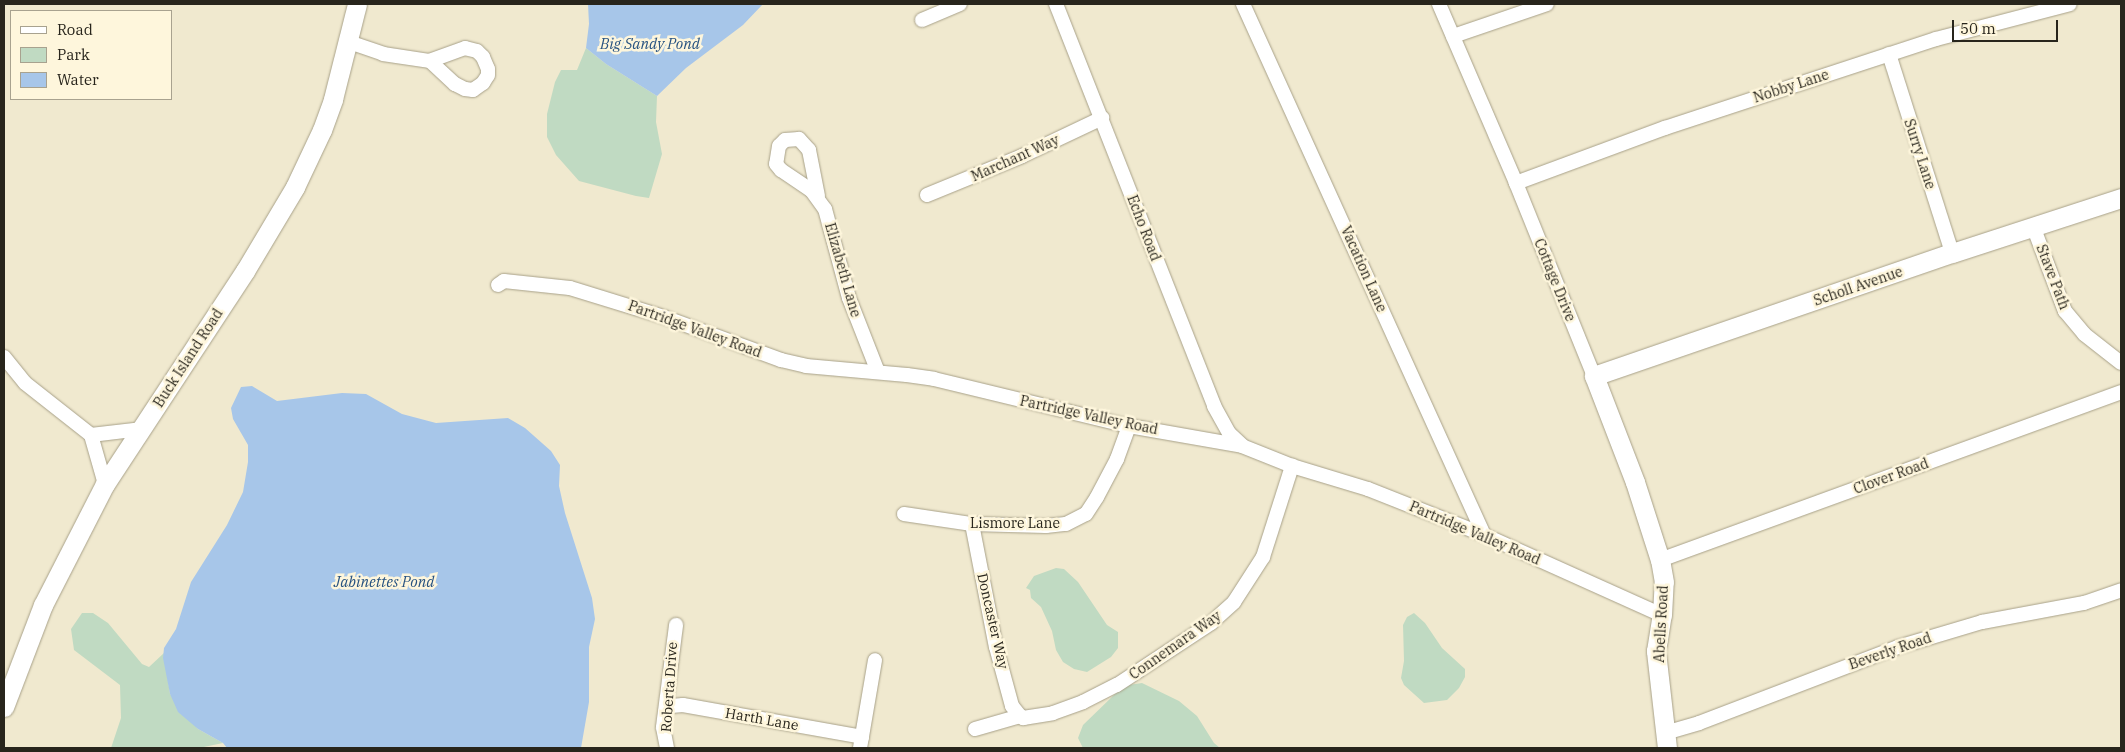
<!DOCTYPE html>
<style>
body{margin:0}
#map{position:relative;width:2125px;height:752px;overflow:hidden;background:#f0e9cf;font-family:"IBM Plex Serif",serif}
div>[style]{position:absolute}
.green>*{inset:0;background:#c0dac2}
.water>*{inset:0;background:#a7c6e9}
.roads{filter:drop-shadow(0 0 1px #a8a189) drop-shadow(0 0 1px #a8a189)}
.street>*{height:14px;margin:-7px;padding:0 7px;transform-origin:7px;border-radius:7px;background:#fff}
.secondary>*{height:19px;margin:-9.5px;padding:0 9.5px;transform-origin:9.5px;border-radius:9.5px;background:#fff}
span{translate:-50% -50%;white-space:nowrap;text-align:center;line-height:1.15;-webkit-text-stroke:5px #fef6dc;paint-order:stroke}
.street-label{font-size:14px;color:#28251c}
.water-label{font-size:15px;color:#275280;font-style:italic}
.frame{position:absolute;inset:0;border:5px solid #28251c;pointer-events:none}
.legend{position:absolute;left:10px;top:10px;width:162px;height:90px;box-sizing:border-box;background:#fef6dc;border:1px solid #a8a28f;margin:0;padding:6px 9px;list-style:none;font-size:15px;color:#28251c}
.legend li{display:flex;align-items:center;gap:10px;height:25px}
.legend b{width:25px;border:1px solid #a8a28f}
.scale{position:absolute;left:1952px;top:20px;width:106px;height:22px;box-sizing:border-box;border:2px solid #28251c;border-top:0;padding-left:6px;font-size:15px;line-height:18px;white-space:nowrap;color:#28251c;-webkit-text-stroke:4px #fef6dc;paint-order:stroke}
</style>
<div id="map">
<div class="green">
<i style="clip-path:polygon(586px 48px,606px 64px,657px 96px,656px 122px,662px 154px,649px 198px,636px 196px,579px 181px,556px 155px,547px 137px,547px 114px,555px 82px,561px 70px,577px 70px)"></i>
<i style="clip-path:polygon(1056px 568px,1064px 569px,1078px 582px,1107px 625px,1118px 632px,1118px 648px,1111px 657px,1087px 672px,1074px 669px,1063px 662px,1056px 650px,1052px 631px,1041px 607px,1031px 598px,1030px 590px,1026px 588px,1034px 576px)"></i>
<i style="clip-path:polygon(82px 613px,93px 613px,108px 623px,142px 664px,149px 667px,164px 653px,170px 694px,198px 729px,223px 743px,199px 748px,111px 748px,121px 718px,120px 685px,74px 650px,71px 629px)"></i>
<i style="clip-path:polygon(1414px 613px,1425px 623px,1442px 648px,1465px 669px,1465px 677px,1459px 688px,1447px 700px,1424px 703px,1404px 685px,1401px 678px,1404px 661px,1403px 625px,1407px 617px)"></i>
<i style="clip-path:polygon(1142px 683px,1179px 701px,1197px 716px,1214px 743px,1220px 748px,1083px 748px,1078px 738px,1083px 725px,1115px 694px,1129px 685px)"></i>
</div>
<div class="water">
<i style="clip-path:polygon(588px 4px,763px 4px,743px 25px,686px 68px,657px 96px,606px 64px,586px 48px,589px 24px)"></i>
<i style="clip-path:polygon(252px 386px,277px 401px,342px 393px,366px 394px,402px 414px,436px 423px,508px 418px,525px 428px,551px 451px,560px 465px,559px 486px,565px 513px,592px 598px,595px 619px,589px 647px,589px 702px,581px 748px,227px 748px,223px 743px,198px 729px,178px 712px,170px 694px,163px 658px,164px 648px,176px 629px,191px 582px,227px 525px,243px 492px,248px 462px,248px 445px,233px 419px,231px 408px,241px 387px)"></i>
</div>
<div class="roads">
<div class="street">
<i style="left:1056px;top:4px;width:432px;rotate:68.5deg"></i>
<i style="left:1214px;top:406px;width:31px;rotate:61deg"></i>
<i style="left:1229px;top:433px;width:18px;rotate:43deg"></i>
<i style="left:1243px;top:4px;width:583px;rotate:65.59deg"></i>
<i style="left:1439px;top:4px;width:195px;rotate:66.7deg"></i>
<i style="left:1516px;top:183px;width:208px;rotate:68deg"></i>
<i style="left:922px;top:20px;width:41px;rotate:-22.8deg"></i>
<i style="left:1453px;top:36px;width:99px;rotate:-18.8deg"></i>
<i style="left:349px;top:42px;width:36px;rotate:19deg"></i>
<i style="left:383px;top:54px;width:48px;rotate:8.5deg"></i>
<i style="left:430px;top:61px;width:34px;rotate:43deg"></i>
<i style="left:455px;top:84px;width:11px;rotate:27deg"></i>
<i style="left:465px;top:89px;width:8px;rotate:7deg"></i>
<i style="left:473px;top:90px;width:12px;rotate:-35deg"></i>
<i style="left:483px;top:83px;width:9px;rotate:-58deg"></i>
<i style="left:488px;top:75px;width:6px;rotate:-90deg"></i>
<i style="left:488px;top:69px;width:13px;rotate:-113deg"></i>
<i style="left:483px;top:57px;width:8px;rotate:-135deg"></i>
<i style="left:477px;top:51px;width:12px;rotate:-166deg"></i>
<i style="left:465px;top:48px;width:37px;rotate:160deg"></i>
<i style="left:1889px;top:54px;width:209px;rotate:72.4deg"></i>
<i style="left:1516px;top:183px;width:159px;rotate:-20.3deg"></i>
<i style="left:1665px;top:128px;width:285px;rotate:-18.2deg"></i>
<i style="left:1936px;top:39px;width:138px;rotate:-14.6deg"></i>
<i style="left:927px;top:195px;width:103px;rotate:-22.3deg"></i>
<i style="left:1022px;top:156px;width:89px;rotate:-25.4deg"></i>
<i style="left:818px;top:196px;width:47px;rotate:-101.1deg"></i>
<i style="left:809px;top:150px;width:15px;rotate:-132deg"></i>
<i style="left:799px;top:139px;width:14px;rotate:176deg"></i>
<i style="left:785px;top:140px;width:8px;rotate:135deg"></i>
<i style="left:779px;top:146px;width:18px;rotate:99deg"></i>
<i style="left:776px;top:164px;width:8px;rotate:50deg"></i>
<i style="left:781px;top:170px;width:36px;rotate:34deg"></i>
<i style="left:811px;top:190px;width:24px;rotate:54deg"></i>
<i style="left:825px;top:209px;width:92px;rotate:74.9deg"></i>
<i style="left:849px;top:298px;width:79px;rotate:68.6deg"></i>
<i style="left:2033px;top:226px;width:91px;rotate:69.4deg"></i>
<i style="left:2065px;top:311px;width:30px;rotate:50deg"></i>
<i style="left:2084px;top:334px;width:47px;rotate:38.1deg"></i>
<i style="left:498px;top:285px;width:7px;rotate:-34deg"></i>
<i style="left:504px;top:281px;width:66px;rotate:6.1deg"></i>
<i style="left:570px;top:288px;width:98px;rotate:17.1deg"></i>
<i style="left:664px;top:317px;width:125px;rotate:20.2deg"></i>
<i style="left:781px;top:360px;width:26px;rotate:13deg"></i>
<i style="left:806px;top:366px;width:101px;rotate:5.1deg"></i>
<i style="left:907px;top:375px;width:27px;rotate:8deg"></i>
<i style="left:934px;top:379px;width:201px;rotate:13.6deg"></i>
<i style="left:1129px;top:426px;width:115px;rotate:10deg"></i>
<i style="left:1242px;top:446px;width:54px;rotate:21.8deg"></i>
<i style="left:1292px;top:466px;width:79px;rotate:16.8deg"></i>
<i style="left:1368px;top:489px;width:125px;rotate:21.6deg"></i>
<i style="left:1484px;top:535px;width:195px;rotate:24.2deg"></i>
<i style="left:4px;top:357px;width:33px;rotate:51deg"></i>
<i style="left:25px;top:383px;width:84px;rotate:38.2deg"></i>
<i style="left:91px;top:435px;width:50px;rotate:-6.8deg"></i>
<i style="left:91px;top:435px;width:51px;rotate:74.1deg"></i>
<i style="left:904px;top:514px;width:69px;rotate:8.4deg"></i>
<i style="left:972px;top:524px;width:74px;rotate:1.5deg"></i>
<i style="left:1046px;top:526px;width:20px;rotate:-6deg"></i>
<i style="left:1066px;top:524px;width:22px;rotate:-27deg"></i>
<i style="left:1086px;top:514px;width:20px;rotate:-57deg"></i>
<i style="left:1097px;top:497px;width:43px;rotate:-62.2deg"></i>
<i style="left:1117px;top:459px;width:35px;rotate:-70deg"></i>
<i style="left:972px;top:524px;width:125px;rotate:79deg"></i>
<i style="left:996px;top:647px;width:61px;rotate:74.8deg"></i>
<i style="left:1012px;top:706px;width:13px;rotate:51deg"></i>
<i style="left:1660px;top:560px;width:491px;rotate:-20deg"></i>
<i style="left:665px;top:712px;width:8px;rotate:-45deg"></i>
<i style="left:671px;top:706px;width:12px;rotate:-5deg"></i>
<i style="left:683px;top:705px;width:182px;rotate:10.1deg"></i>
<i style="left:975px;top:729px;width:47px;rotate:-16.1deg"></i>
<i style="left:1020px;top:716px;width:4px;rotate:34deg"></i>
<i style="left:1023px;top:718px;width:30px;rotate:-9deg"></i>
<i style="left:1053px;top:713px;width:32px;rotate:-20deg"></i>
<i style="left:1083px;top:702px;width:38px;rotate:-27deg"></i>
<i style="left:1117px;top:685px;width:113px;rotate:-33.4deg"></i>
<i style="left:1211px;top:623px;width:31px;rotate:-42deg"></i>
<i style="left:1234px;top:602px;width:54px;rotate:-57.2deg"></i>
<i style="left:1263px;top:557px;width:96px;rotate:-72.3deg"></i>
<i style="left:1665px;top:733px;width:35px;rotate:-16deg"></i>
<i style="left:1699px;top:723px;width:213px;rotate:-20.9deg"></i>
<i style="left:1898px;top:647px;width:88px;rotate:-16.6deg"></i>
<i style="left:1982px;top:622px;width:104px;rotate:-10.6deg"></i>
<i style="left:2084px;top:603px;width:39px;rotate:-19deg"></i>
<i style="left:667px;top:748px;width:21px;rotate:-101deg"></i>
<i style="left:663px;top:727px;width:103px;rotate:-82.7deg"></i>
<i style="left:860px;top:748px;width:89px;rotate:-80.3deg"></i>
</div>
<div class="secondary">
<i style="left:4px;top:707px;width:109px;rotate:-69.1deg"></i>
<i style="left:43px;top:605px;width:136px;rotate:-62.9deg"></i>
<i style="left:105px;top:484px;width:255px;rotate:-56.7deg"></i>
<i style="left:245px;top:271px;width:98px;rotate:-59.2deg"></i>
<i style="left:295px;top:187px;width:63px;rotate:-64.7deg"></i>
<i style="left:322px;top:130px;width:33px;rotate:-70deg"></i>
<i style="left:333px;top:99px;width:98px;rotate:-75.8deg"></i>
<i style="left:1667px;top:748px;width:98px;rotate:-96.5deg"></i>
<i style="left:1656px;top:651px;width:36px;rotate:-81deg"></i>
<i style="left:1662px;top:615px;width:33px;rotate:-87deg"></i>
<i style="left:1664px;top:582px;width:22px;rotate:-100deg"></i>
<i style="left:1660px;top:560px;width:82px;rotate:-107.8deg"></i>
<i style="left:1635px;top:482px;width:114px;rotate:-111.1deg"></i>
<i style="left:1594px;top:376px;width:379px;rotate:-19deg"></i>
<i style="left:1952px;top:253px;width:178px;rotate:-18deg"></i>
</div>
</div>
<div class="street-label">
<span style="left:1791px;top:86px;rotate:-18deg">Nobby Lane</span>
<span style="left:1920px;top:154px;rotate:72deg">Surry Lane</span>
<span style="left:1015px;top:158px;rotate:-24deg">Marchant Way</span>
<span style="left:1144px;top:228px;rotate:69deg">Echo Road</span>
<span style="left:1364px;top:269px;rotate:66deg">Vacation Lane</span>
<span style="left:843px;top:270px;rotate:74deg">Elizabeth Lane</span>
<span style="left:2053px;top:277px;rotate:69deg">Stave Path</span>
<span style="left:1555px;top:280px;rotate:68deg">Cottage Drive</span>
<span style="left:1858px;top:286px;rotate:-19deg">Scholl Avenue</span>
<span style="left:695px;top:329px;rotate:20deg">Partridge Valley Road</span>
<span style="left:188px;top:358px;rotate:-57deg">Buck Island Road</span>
<span style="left:1089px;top:415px;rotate:12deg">Partridge Valley Road</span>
<span style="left:1891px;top:476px;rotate:-20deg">Clover Road</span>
<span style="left:1015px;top:523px">Lismore Lane</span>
<span style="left:1475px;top:533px;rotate:23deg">Partridge Valley Road</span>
<span style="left:993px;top:621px;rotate:77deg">Doncaster Way</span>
<span style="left:1661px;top:624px;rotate:-87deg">Abells Road</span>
<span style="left:1175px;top:645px;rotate:-35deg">Connemara Way</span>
<span style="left:1890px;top:651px;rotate:-19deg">Beverly Road</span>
<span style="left:669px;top:687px;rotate:-86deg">Roberta Drive</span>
<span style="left:762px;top:719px;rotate:10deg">Harth Lane</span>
</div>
<div class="water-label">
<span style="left:650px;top:44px">Big Sandy Pond</span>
<span style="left:384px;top:582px">Jabinettes Pond</span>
</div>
<div class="frame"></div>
<ul class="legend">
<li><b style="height:6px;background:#fff"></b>Road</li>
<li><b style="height:14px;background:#c0dac2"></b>Park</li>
<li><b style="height:14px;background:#a7c6e9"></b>Water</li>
</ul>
<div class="scale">50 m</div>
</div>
